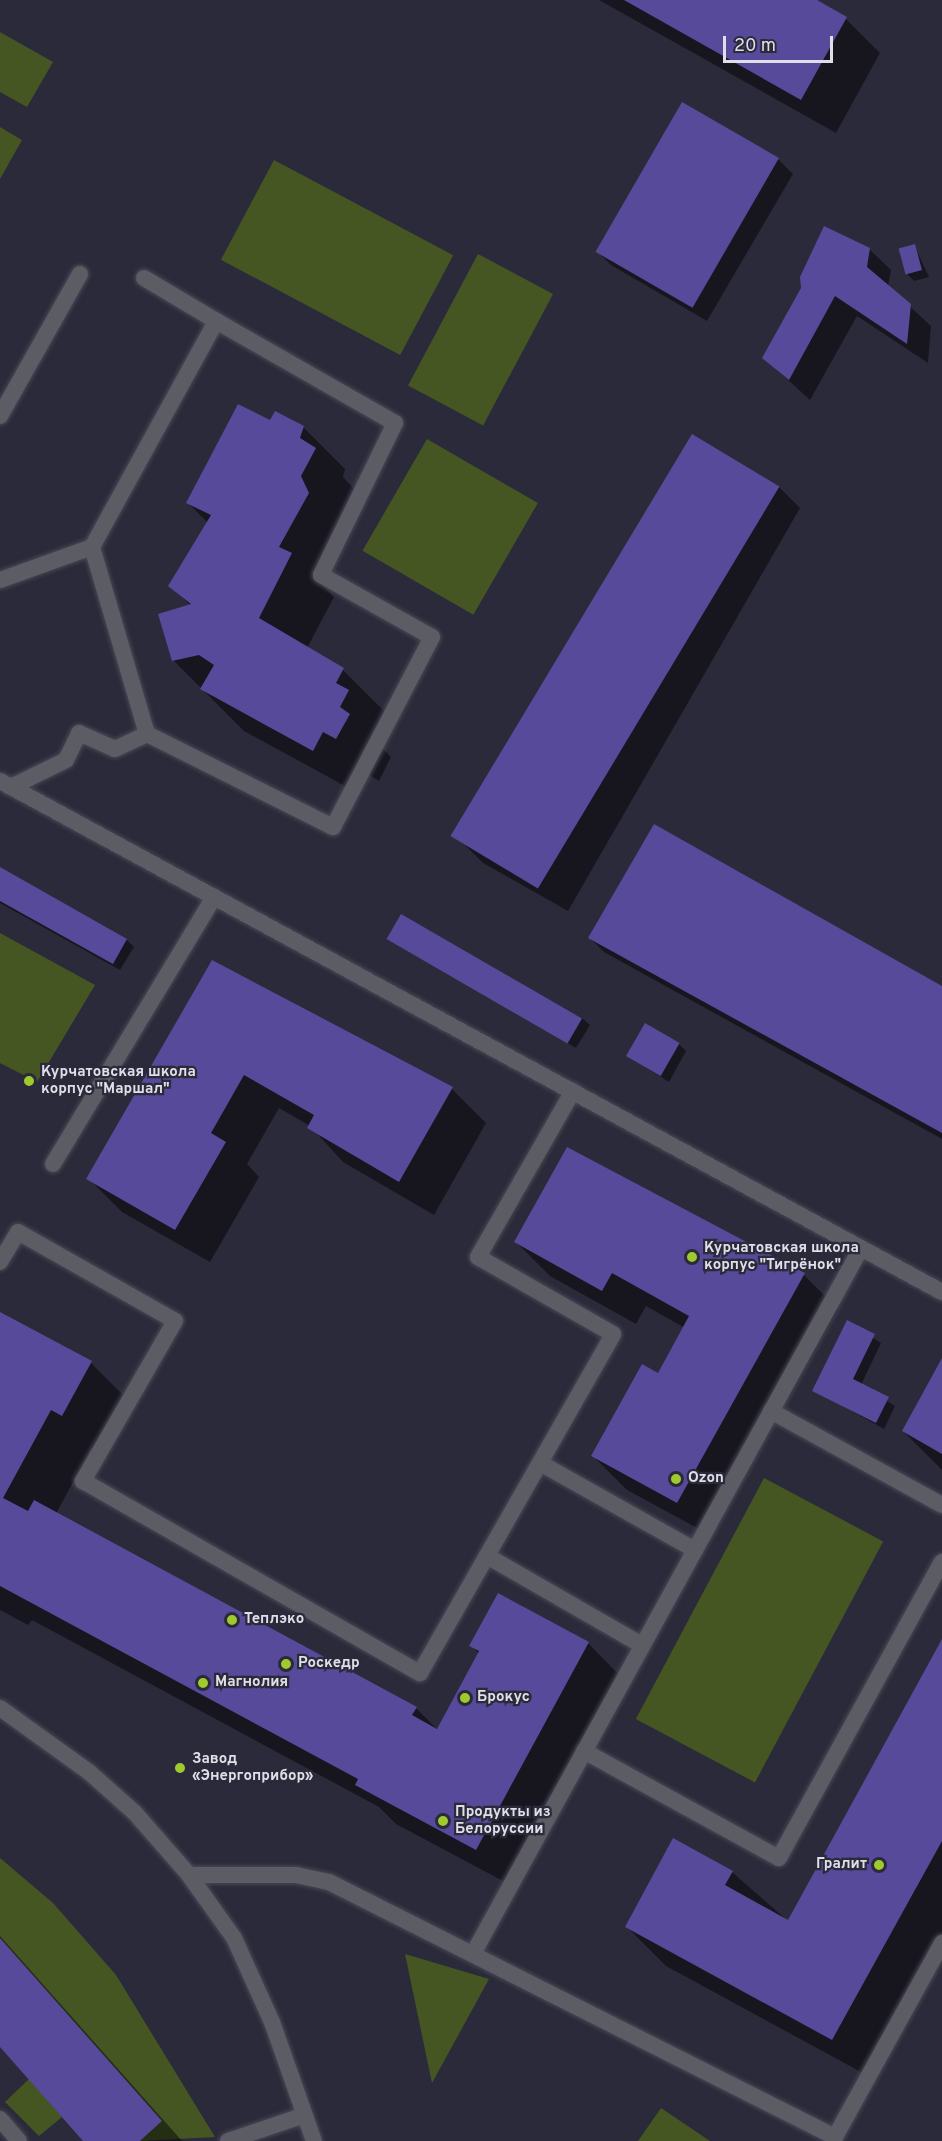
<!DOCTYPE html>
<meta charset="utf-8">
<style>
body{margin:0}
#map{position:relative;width:942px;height:2141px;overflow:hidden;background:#2b2a3a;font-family:Overpass,sans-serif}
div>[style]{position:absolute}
.green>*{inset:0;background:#455623;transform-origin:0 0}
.shadow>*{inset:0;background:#0007}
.building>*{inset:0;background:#574a9b;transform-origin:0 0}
.roads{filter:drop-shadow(0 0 2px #484756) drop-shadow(0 0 2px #484756)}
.service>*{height:16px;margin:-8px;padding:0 8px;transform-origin:8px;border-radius:8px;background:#5c5c64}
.minor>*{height:16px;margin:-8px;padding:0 8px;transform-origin:8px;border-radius:8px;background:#5c5c64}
.tertiary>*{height:16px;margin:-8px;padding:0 8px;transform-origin:8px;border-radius:8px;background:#5c5c64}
.dots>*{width:16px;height:16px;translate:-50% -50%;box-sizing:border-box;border:3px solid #2b2a3a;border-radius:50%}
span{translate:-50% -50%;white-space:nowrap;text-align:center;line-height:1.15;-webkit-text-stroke:4.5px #2b2a3a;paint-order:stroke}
.poi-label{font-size:15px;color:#dfdfe9;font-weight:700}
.left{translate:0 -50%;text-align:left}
.right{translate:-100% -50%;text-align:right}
.scale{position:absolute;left:723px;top:36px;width:110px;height:27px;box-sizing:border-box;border:3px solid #dfdfe9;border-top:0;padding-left:8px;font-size:18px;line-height:21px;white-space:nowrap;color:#dfdfe9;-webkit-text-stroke:4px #2b2a3a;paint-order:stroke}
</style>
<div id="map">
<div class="green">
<i style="clip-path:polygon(0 32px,53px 62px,27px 107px,0 92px)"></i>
<i style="clip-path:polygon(0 127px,22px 140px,0 179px)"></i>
<i style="left:274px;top:160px;width:203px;height:113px;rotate:28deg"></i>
<i style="left:478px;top:254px;width:85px;height:149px;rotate:28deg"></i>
<i style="left:427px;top:439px;width:128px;height:129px;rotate:30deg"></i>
<i style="clip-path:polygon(0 933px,95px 985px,37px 1082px,0 1063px)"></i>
<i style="left:764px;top:1478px;width:135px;height:273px;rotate:28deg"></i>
<i style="clip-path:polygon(0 1858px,53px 1903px,116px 1975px,215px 2137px,140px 2141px,162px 2121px,0 1938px)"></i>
<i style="clip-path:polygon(405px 1954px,489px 1979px,432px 2083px)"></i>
<i style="clip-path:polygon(29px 2079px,62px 2117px,39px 2136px,5px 2102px)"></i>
<i style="clip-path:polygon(661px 2108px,710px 2141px,638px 2141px)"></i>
</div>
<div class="shadow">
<i style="clip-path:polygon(599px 0,813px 0,846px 19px,880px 53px,836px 133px)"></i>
<i style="clip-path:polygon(683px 104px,778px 159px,793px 174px,707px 321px,611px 265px,597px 251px)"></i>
<i style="clip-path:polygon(914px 245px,929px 277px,914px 281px,907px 274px)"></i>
<i style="clip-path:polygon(869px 249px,891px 270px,888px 286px,931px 326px,928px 363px,857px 316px,810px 400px,764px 358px,803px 288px)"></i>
<i style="clip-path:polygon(270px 422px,303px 427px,345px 469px,343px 477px,357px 492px,343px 520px,350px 536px,323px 586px,334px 597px,307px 648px,343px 670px,385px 712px,382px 748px,391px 757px,379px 781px,366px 773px,356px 792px,244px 731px,173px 660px,191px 606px,170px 585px,208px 523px,188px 503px)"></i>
<i style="clip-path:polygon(779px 487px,800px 508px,568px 911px,483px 863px,462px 842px)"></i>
<i style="clip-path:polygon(0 868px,127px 940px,134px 947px,120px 970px,0 903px)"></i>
<i style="clip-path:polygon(590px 938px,942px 988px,942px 1139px,604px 952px)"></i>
<i style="clip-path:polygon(388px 939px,582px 1018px,590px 1025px,576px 1048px)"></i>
<i style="clip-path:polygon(213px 962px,452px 1089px,486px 1123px,434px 1215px,343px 1162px,310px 1126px,279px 1108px,247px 1164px,259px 1177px,210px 1262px,122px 1212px,88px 1178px)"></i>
<i style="clip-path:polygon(679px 1044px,686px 1051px,669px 1082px,628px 1056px)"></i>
<i style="clip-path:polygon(516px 1242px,804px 1275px,838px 1309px,712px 1536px,627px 1490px,593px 1456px,659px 1375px,685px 1328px,646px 1306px,636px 1324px,550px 1276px)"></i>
<i style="clip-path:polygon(0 1314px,91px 1363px,130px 1402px,102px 1454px,91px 1448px,56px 1514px,416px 1708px,438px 1730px,479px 1654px,471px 1645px,588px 1643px,627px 1683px,516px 1888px,396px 1824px,379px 1807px,32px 1620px,28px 1625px,0 1610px)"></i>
<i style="clip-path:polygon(848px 1322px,881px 1343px,861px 1385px,895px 1406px,884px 1429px,814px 1390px)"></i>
<i style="clip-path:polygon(942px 1361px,942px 1470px,903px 1431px)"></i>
<i style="clip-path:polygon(942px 1642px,942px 1951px,872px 2078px,666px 1966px,626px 1926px,732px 1872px,789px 1922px)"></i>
<i style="clip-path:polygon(0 1936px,182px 2141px,85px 2141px,0 2045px)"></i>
</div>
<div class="building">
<i style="clip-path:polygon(624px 0,817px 0,847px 17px,801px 100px)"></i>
<i style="left:682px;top:102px;width:112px;height:173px;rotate:30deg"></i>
<i style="clip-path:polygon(824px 226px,870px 248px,867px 267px,911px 304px,907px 344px,835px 296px,789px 380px,762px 358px,801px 288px,800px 277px)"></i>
<i style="left:915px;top:244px;width:27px;height:17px;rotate:75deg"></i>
<i style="clip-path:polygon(238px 404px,270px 420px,275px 411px,304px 426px,300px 438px,316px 448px,301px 476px,309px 493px,279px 547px,292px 553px,259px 618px,344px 668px,336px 683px,349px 690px,340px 707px,350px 714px,336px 739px,323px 732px,313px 751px,200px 689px,214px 665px,199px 655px,172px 661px,158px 614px,191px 604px,168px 586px,211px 515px,186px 503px)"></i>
<i style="left:692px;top:434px;width:102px;height:469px;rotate:31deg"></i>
<i style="clip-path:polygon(654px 824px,942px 986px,942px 1133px,588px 938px)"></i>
<i style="clip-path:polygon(0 867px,127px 939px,113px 964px,0 901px)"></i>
<i style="left:401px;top:914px;width:209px;height:29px;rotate:30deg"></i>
<i style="clip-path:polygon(212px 960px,453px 1087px,399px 1182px,307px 1128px,314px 1115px,244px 1075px,211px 1133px,226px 1142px,175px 1230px,86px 1179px)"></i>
<i style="left:645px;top:1023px;width:40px;height:38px;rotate:30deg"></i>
<i style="clip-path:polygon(567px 1147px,805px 1273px,677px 1503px,591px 1456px,642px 1364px,658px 1373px,689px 1316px,612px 1273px,602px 1291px,514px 1242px)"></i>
<i style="clip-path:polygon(0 1312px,92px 1361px,62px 1416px,51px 1410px,3px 1498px,28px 1511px,34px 1500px,417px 1707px,412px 1715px,437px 1729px,479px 1651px,469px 1646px,498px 1593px,589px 1642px,476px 1850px,355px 1785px,358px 1779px,0 1586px)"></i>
<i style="clip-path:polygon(847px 1320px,875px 1334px,853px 1379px,889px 1397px,876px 1423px,812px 1391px)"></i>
<i style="clip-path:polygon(942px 1358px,942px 1454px,902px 1431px)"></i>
<i style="clip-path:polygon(942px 1639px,942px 1841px,832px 2040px,625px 1927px,673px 1838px,733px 1871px,725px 1885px,788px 1920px)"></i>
<i style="clip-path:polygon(0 1938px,162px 2121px,140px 2141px,83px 2141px,0 2047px)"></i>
</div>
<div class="roads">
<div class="service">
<i style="left:144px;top:278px;width:84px;rotate:30.8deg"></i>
<i style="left:216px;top:321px;width:206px;rotate:29.7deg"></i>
<i style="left:395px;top:423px;width:169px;rotate:116deg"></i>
<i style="left:321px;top:575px;width:127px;rotate:29.2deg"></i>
<i style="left:432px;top:637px;width:214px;rotate:117.5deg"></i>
<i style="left:333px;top:827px;width:208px;rotate:-153.4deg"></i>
<i style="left:147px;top:734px;width:195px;rotate:-106.4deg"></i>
<i style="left:92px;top:547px;width:258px;rotate:-61.2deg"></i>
<i style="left:0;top:416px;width:163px;rotate:-60.6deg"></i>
<i style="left:0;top:580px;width:98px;rotate:-19.7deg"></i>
<i style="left:11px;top:787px;width:61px;rotate:-26.1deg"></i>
<i style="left:66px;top:760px;width:30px;rotate:-64deg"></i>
<i style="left:79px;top:733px;width:39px;rotate:24deg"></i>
<i style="left:115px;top:749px;width:35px;rotate:-25deg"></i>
<i style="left:53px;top:1164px;width:312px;rotate:-58.9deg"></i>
<i style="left:0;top:1262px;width:35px;rotate:-59deg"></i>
<i style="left:18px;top:1232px;width:180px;rotate:29.5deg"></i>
<i style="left:175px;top:1321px;width:185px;rotate:119.9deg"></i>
<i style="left:83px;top:1481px;width:388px;rotate:29.7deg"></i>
<i style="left:420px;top:1673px;width:390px;rotate:-60.3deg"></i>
<i style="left:613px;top:1334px;width:155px;rotate:-150.3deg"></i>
<i style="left:478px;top:1257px;width:191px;rotate:-60.2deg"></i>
<i style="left:771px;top:1411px;width:195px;rotate:28.8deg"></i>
<i style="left:540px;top:1463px;width:178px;rotate:29.3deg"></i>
<i style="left:487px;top:1556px;width:179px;rotate:29.9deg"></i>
<i style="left:584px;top:1751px;width:222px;rotate:28.8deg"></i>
<i style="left:779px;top:1858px;width:338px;rotate:-61.2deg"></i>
<i style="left:474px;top:1952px;width:803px;rotate:-61.2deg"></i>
<i style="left:0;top:2119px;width:29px;rotate:49deg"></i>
<i style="left:228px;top:2141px;width:81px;rotate:-18.7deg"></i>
</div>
<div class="minor">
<i style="left:0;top:781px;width:1072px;rotate:28.48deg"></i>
<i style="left:189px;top:1875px;width:107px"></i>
<i style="left:296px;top:1875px;width:34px;rotate:12deg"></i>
<i style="left:329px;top:1882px;width:567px;rotate:26.75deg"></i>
<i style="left:835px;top:2137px;width:222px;rotate:-61.1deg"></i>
</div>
<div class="tertiary">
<i style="left:0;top:1708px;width:110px;rotate:35.7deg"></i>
<i style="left:89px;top:1772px;width:62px;rotate:41.7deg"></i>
<i style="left:135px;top:1813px;width:82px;rotate:48.9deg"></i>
<i style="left:189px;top:1875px;width:77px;rotate:54.5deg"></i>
<i style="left:234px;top:1938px;width:92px;rotate:65.7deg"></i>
<i style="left:272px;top:2022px;width:126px;rotate:70.6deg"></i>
</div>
</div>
<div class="dots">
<i style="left:29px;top:1081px;background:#9eca2f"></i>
<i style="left:692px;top:1257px;background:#9eca2f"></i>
<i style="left:676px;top:1479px;background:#9eca2f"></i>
<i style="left:232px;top:1620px;background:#9eca2f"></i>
<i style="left:286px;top:1664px;background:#9eca2f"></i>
<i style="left:203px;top:1683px;background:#9eca2f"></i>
<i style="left:465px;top:1698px;background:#9eca2f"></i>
<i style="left:180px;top:1768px;background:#9eca2f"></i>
<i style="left:443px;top:1821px;background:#9eca2f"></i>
<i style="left:879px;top:1865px;background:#9eca2f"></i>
</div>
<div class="poi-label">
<span class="left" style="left:41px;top:1081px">Курчатовская школа<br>корпус "Маршал"</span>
<span class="left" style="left:704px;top:1257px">Курчатовская школа<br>корпус "Тигрёнок"</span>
<span class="left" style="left:688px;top:1479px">Ozon</span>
<span class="left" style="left:244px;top:1620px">Теплэко</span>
<span class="left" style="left:298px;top:1664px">Роскедр</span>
<span class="left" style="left:215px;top:1683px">Магнолия</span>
<span class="left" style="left:477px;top:1698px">Брокус</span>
<span class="left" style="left:192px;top:1768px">Завод<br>«Энергоприбор»</span>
<span class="left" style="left:455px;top:1821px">Продукты из<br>Белоруссии</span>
<span class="right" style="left:867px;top:1865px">Гралит</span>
</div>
<div class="scale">20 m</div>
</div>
